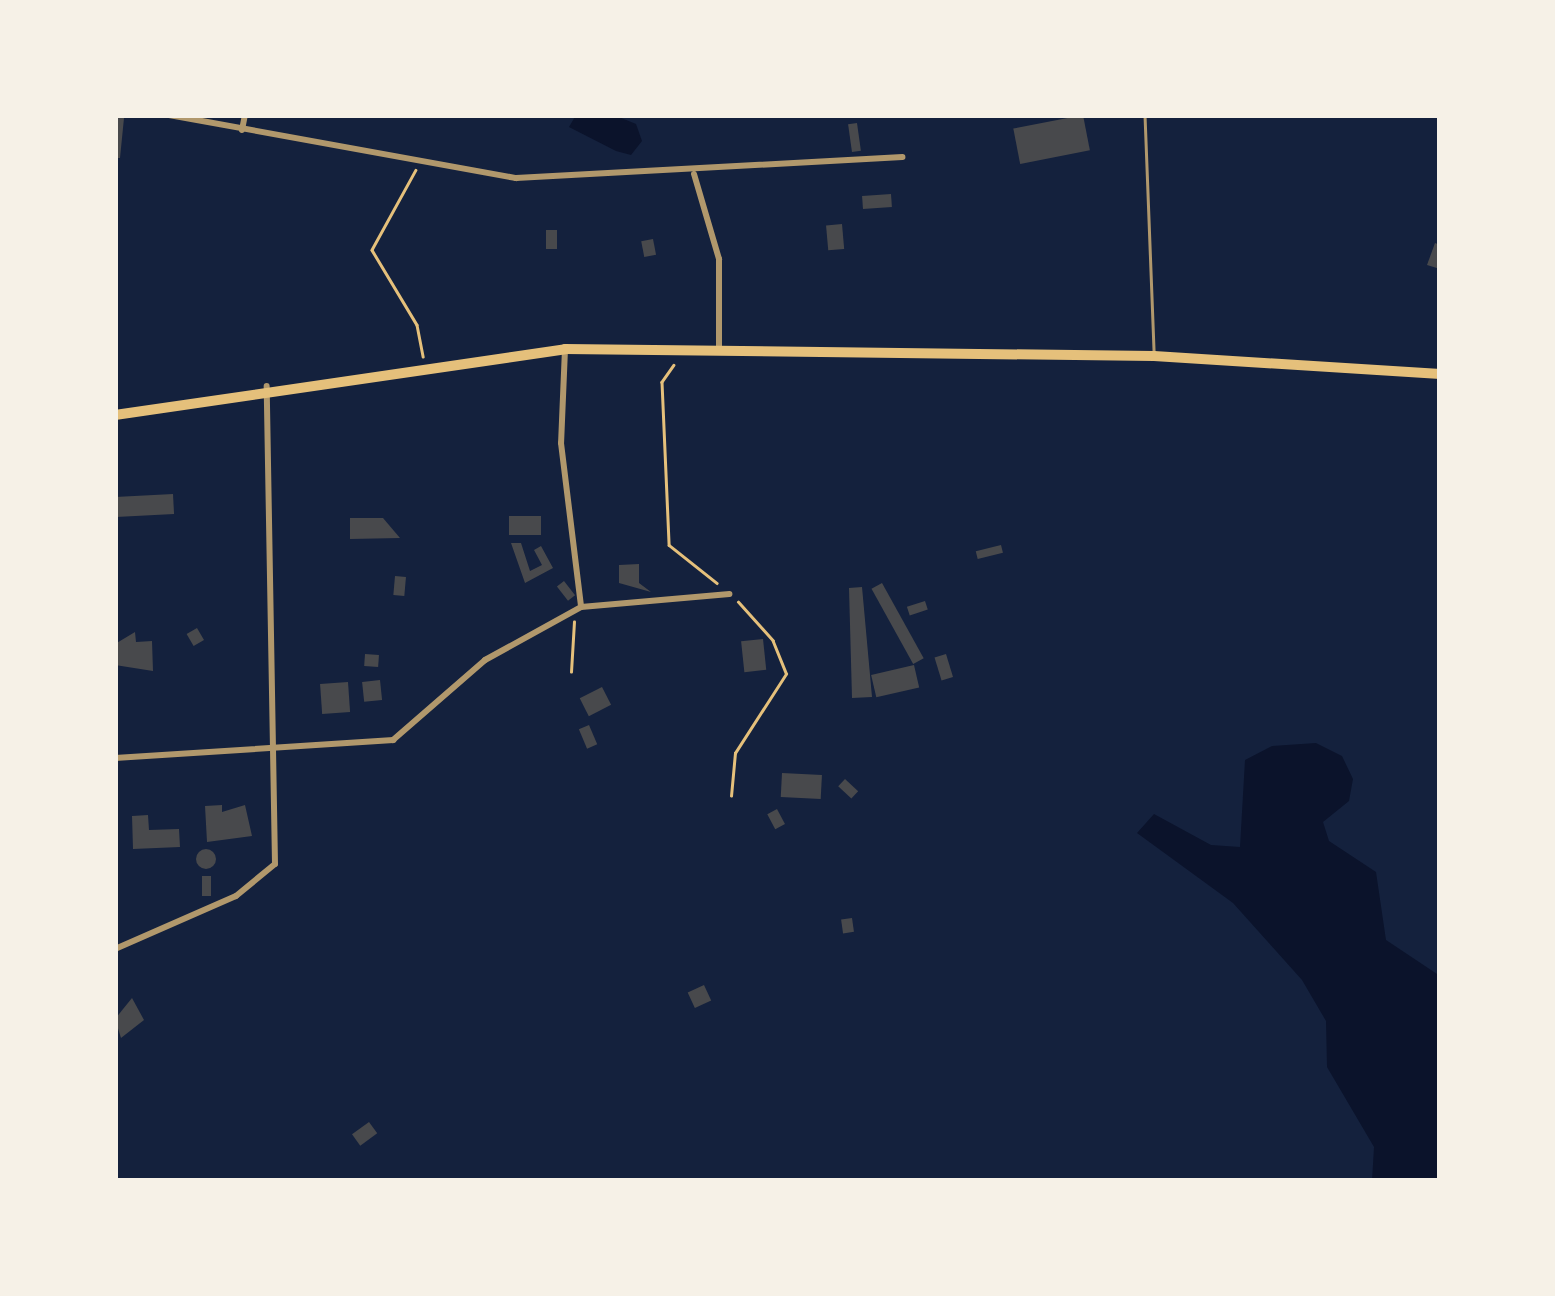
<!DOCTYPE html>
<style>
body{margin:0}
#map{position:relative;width:1555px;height:1296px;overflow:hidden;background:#14213d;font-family:"Archivo Narrow",sans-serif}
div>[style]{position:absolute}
.water>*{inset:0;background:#0b132b}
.building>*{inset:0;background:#48494c;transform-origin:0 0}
.round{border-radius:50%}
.path>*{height:2.5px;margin:-1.25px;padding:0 1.25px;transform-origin:1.25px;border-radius:1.25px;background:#e5c07b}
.service>*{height:2.5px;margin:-1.25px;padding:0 1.25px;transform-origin:1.25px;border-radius:1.25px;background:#b1986c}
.minor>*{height:6px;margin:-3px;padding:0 3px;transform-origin:3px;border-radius:3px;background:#b1986c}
.primary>*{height:10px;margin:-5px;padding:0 5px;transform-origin:5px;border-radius:5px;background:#e5c07b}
span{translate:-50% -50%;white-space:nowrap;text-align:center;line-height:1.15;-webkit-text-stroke:8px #f6f1e7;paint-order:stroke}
.frame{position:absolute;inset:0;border:118px solid #f6f1e7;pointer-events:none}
</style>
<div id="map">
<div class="water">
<i style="clip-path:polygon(576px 115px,614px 115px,636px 124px,642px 141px,631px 155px,616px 151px,569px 127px)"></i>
<i style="clip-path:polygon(1316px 743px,1342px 756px,1353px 779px,1349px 801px,1323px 822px,1329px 841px,1376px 872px,1386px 940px,1440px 976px,1440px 1181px,1372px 1181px,1374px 1147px,1327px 1067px,1326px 1021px,1302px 980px,1233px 903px,1137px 833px,1154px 814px,1211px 845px,1240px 847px,1245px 760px,1272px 746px)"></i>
</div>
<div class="building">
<i style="left:1083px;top:115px;width:36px;height:71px;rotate:79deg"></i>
<i style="clip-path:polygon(115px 117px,124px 118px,120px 158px,115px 158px)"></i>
<i style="left:857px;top:123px;width:28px;height:9px;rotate:82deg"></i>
<i style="left:891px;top:194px;width:13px;height:29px;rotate:86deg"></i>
<i style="left:842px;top:224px;width:25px;height:16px;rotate:85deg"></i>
<i style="left:546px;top:230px;width:11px;height:19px"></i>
<i style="left:653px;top:239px;width:16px;height:12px;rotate:79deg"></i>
<i style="clip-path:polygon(1435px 243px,1440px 245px,1440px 269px,1427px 265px)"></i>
<i style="left:173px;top:494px;width:20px;height:58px;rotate:87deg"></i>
<i style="left:509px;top:516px;width:32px;height:19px"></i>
<i style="clip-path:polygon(350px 518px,383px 518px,400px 538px,350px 539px)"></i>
<i style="clip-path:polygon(511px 543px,521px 543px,530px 571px,542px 565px,534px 550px,541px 546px,553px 568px,525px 583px)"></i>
<i style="left:1001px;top:545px;width:8px;height:26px;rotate:76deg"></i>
<i style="clip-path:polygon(639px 564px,639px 583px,651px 592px,619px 583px,619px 565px)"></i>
<i style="left:395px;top:576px;width:11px;height:19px;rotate:5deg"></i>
<i style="left:564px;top:581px;width:18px;height:9px;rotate:52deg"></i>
<i style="left:882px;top:583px;width:86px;height:12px;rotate:61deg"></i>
<i style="clip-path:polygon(862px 587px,872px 697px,852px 698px,849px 588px)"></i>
<i style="left:925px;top:601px;width:9px;height:19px;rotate:72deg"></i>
<i style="left:197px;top:628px;width:14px;height:12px;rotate:60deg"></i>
<i style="clip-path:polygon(135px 632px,136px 642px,152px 641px,153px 671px,115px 665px,115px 644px)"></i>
<i style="left:763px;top:639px;width:31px;height:22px;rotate:84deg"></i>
<i style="left:365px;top:654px;width:14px;height:12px;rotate:4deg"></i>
<i style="left:946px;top:654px;width:24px;height:12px;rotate:73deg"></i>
<i style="left:914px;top:665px;width:23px;height:44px;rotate:77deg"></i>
<i style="left:380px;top:680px;width:20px;height:18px;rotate:84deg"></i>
<i style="left:348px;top:682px;width:30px;height:28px;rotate:86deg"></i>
<i style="left:602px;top:687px;width:20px;height:25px;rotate:63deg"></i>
<i style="left:589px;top:725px;width:21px;height:11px;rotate:67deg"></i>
<i style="left:782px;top:773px;width:40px;height:24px;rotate:3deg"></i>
<i style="left:845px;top:779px;width:18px;height:10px;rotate:43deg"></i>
<i style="clip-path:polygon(222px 805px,222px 812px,245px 805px,252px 836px,207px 842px,205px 806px)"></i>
<i style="left:777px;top:809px;width:17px;height:11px;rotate:62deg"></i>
<i style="clip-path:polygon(148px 815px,149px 830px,179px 829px,180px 847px,133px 849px,132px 816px)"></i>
<i class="round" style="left:196px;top:849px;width:20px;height:20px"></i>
<i style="left:202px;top:876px;width:9px;height:20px"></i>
<i style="left:852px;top:918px;width:14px;height:11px;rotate:82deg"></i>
<i style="left:704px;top:985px;width:17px;height:18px;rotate:65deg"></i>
<i style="clip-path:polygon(132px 998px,144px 1020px,121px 1038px,115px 1019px)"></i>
<i style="left:369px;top:1122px;width:14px;height:21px;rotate:54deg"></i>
</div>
<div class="path">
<i style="left:416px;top:170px;width:91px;rotate:118.8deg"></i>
<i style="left:372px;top:250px;width:87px;rotate:59deg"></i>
<i style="left:417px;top:325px;width:32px;rotate:79deg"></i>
<i style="left:674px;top:365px;width:21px;rotate:125deg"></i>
<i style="left:662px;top:382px;width:163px;rotate:87.5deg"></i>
<i style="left:669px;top:545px;width:61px;rotate:38.4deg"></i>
<i style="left:571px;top:672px;width:50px;rotate:-86.6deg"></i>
<i style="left:731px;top:796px;width:43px;rotate:-84.7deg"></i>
<i style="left:735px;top:753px;width:94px;rotate:-57.2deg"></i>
<i style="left:786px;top:674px;width:35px;rotate:-112deg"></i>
<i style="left:773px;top:641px;width:52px;rotate:-131.9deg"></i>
</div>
<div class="service">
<i style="left:1145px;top:115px;width:239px;rotate:87.8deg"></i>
</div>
<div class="minor">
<i style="left:169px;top:115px;width:353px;rotate:10.3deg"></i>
<i style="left:516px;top:178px;width:387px;rotate:-3.1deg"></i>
<i style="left:242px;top:130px;width:15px;rotate:-79deg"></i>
<i style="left:694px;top:174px;width:89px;rotate:73.6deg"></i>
<i style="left:719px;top:259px;width:89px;rotate:90deg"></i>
<i style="left:565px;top:349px;width:94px;rotate:92.4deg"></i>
<i style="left:561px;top:443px;width:164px;rotate:83deg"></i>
<i style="left:115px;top:758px;width:279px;rotate:-3.7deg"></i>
<i style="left:393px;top:740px;width:122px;rotate:-41deg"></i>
<i style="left:485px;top:660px;width:110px;rotate:-28.9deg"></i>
<i style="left:581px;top:607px;width:149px;rotate:-5deg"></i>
<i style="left:115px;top:949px;width:132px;rotate:-23.7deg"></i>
<i style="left:236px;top:896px;width:50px;rotate:-39.4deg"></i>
<i style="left:275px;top:864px;width:478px;rotate:-91deg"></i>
</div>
<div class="primary">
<i style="left:115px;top:415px;width:455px;rotate:-8.3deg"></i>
<i style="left:565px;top:349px;width:589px;rotate:0.68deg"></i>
<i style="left:1154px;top:356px;width:287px;rotate:3.6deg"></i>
</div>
<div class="frame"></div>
</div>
